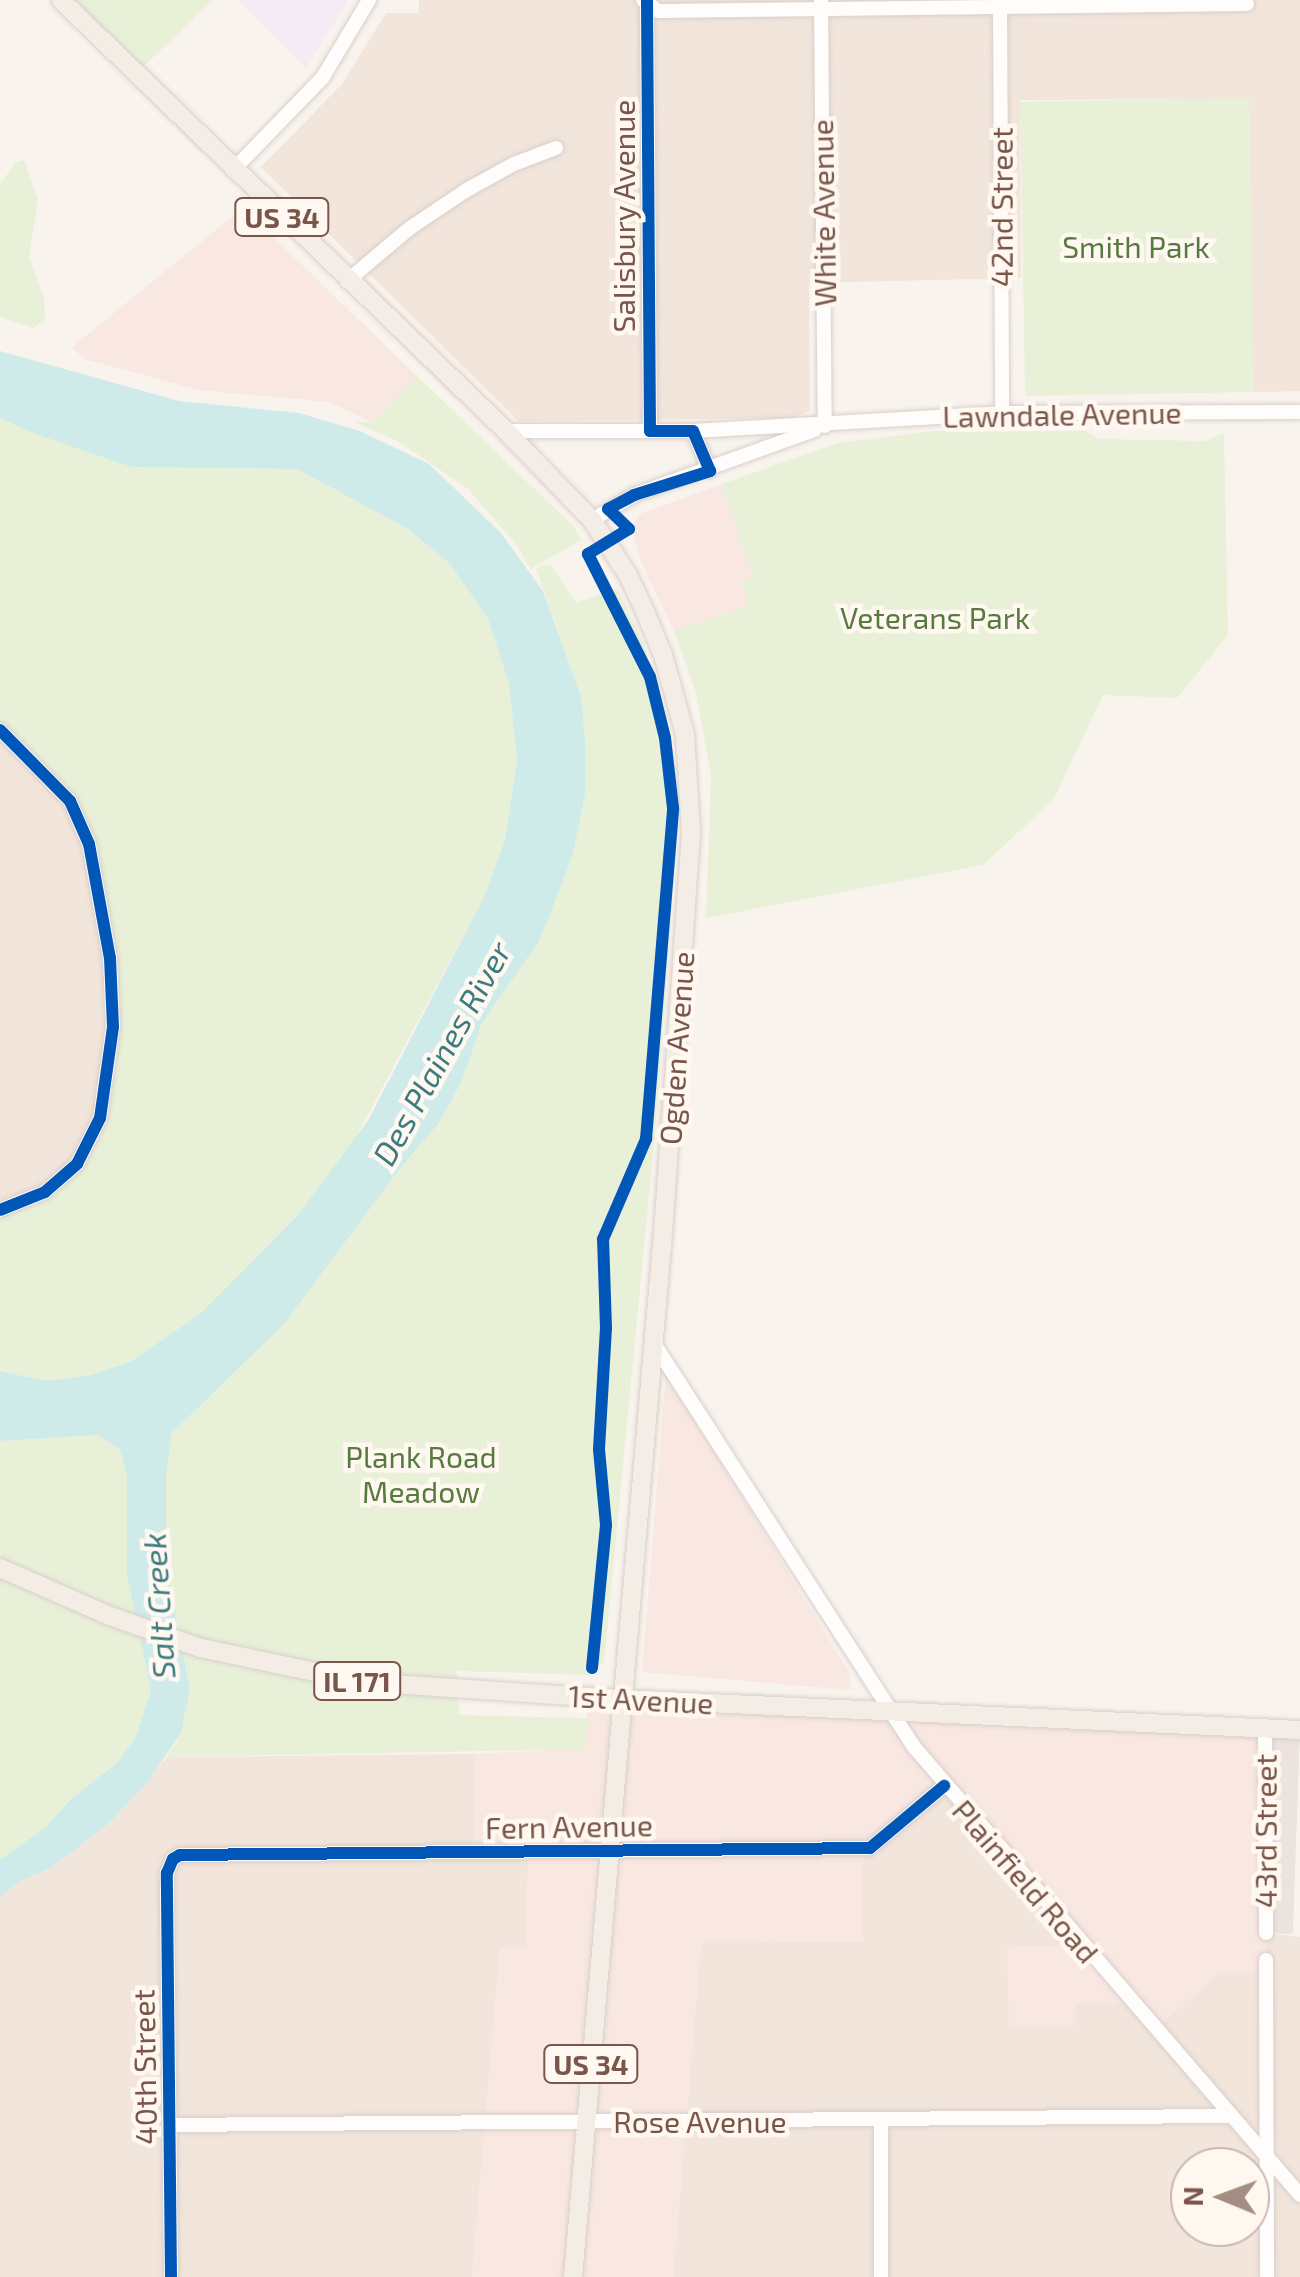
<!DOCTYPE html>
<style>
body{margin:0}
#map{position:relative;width:1300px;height:2277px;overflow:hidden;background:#f9f3ee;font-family:"Exo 2",sans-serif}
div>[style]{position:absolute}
.residential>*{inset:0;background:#f2e5db}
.commercial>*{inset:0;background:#f9e7e2}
.industrial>*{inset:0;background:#ede3de;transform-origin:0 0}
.education>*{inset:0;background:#f4ebf5}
.green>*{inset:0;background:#e8f0d8;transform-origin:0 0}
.water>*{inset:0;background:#ceebea}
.roads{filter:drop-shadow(0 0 2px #d8cfca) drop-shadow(0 0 2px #d8cfca)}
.minor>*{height:14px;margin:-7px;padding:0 7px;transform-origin:7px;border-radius:7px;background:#fefdfc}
.major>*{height:18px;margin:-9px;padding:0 9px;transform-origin:9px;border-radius:9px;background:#f4ede6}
.cycleway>*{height:12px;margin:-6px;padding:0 6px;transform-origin:6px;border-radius:6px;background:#0057b8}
span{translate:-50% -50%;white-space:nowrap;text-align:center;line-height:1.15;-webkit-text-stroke:9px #fff8f1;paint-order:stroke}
.shield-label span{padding:2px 8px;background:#fff8f1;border:2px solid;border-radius:8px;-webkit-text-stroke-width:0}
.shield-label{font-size:28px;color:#7a564a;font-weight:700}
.street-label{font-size:30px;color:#7a564a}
.park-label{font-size:30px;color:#577a3f}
.water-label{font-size:32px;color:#3c7c80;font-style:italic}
.north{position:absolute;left:1170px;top:2147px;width:100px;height:100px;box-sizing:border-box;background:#fff8f1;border:2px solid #cab7ae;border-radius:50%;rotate:271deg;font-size:28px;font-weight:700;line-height:40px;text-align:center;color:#7a564a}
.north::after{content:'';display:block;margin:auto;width:35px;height:45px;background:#a68d83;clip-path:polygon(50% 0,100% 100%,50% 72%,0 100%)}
</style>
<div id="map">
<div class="residential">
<i style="clip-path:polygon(419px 0,1300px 0,1300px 391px,1252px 392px,1249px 99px,1020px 100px,1021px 278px,809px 283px,810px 411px,792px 418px,518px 421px,261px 167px,342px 84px,386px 13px,419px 13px)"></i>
<i style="clip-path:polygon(0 722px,70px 795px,94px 841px,111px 916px,120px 1028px,106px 1122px,97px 1145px,64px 1186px,21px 1213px,0 1218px)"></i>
<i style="clip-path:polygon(475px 1754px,474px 1852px,528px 1852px,527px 1947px,500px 1949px,472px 2277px,0 2277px,0 1897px,20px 1881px,51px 1868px,107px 1825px,167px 1757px)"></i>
<i style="clip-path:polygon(evenodd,948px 1786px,1081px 1945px,1007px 1947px,1074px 2027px,1075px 2003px,1137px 2003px,1157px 2027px,1219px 1973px,1252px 1973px,1266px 1960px,1266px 1933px,1300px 1937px,1300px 2277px,673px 2277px,701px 1942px,863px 1942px,863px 1850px,948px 1786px,1190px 2167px,1250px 2167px,1250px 2227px,1190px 2227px,1190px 2167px)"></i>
</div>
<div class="commercial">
<i style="clip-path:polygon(243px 208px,417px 376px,372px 422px,329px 402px,199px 390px,84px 359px,72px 347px)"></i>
<i style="clip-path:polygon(722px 484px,753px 577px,749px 606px,674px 631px,640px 560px,632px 527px,640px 514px)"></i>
<i style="clip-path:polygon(666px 1372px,850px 1674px,850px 1690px,642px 1672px)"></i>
<i style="clip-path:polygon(587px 1700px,1265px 1729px,1266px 1960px,1252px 1973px,1219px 1973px,1157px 2027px,1137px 2003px,1076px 2003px,1075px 2027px,1009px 2027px,1007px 1947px,1080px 1945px,949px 1787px,863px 1850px,863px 1942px,701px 1943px,673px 2277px,472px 2277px,500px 1948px,527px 1947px,528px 1852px,474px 1852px,475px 1754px,586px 1748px)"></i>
</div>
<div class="industrial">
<i style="left:1265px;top:1729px;width:35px;height:204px;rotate:2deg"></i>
</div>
<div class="education">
<i style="clip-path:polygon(238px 0,348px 0,306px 68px)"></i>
</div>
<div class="green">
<i style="clip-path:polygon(65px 0,213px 0,138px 72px)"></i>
<i style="left:1249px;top:98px;width:294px;height:229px;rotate:89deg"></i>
<i style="clip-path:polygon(24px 160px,38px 199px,29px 257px,44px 298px,45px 319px,33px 328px,0 317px,0 184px,15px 163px)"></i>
<i style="clip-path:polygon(417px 376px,573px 526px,582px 540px,530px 569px,517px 545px,467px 488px,399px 442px,355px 422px,372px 422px)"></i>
<i style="clip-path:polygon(0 418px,131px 467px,297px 469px,408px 529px,450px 564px,488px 619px,509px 684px,517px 761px,505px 840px,483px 899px,349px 1150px,298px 1215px,201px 1313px,130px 1362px,91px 1375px,47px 1381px,0 1371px,0 1218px,21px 1213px,64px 1186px,97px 1145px,106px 1122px,117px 1063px,119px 992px,111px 916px,94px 841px,70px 795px,0 722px)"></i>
<i style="clip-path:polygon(934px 431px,1086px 431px,1099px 439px,1204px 441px,1224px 433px,1228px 635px,1177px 698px,1103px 695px,1054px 799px,983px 865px,706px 918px,711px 775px,696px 693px,674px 631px,749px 606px,741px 582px,753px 577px,722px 484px,838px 443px)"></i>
<i style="clip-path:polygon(544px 565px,552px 566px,576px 603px,617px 588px,643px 641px,670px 732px,678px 822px,655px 1133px,604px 1662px,588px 1675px,457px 1671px,459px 1715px,587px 1718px,586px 1749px,167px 1757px,181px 1733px,190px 1689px,166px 1566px,166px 1477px,172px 1433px,284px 1324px,398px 1171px,439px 1123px,462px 1081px,482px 1023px,538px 943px,573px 854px,585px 794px,581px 696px,536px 569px)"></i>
<i style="clip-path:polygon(97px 1435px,120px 1448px,127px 1477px,127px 1575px,151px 1690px,136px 1736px,118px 1762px,71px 1799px,47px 1826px,0 1860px,0 1441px)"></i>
</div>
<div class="water">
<i style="clip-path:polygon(0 351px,179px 401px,299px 413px,360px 431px,429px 464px,500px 532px,543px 591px,581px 696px,585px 741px,585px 794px,573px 854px,552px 909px,538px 943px,482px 1023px,462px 1081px,439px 1123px,398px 1171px,284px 1324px,172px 1433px,166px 1477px,166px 1566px,190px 1689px,181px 1733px,147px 1783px,107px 1825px,51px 1868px,20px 1881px,0 1897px,0 1860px,47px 1826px,71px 1799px,118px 1762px,136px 1736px,151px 1690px,127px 1575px,127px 1477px,120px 1449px,97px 1435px,0 1441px,0 1371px,47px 1381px,91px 1375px,130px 1362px,201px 1313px,298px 1215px,369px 1119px,483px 899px,505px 840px,517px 761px,509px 684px,488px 619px,450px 564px,408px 529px,297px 469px,131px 467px,36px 434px,0 418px)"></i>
</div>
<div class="roads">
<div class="minor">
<i style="left:643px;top:0;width:19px;rotate:35deg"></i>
<i style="left:659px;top:11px;width:588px;rotate:-0.68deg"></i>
<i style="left:647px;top:0;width:431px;rotate:89.6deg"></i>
<i style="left:821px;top:0;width:426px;rotate:89.5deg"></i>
<i style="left:1000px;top:1px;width:412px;rotate:89.7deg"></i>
<i style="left:233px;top:170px;width:129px;rotate:-45.9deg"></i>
<i style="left:323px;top:77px;width:90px;rotate:-59.1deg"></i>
<i style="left:347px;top:281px;width:82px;rotate:-40.1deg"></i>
<i style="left:410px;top:228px;width:66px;rotate:-33.9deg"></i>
<i style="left:465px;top:191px;width:56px;rotate:-28.9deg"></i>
<i style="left:514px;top:164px;width:45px;rotate:-20.9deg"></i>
<i style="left:506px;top:431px;width:187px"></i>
<i style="left:693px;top:431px;width:310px;rotate:-3.3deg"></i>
<i style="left:1002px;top:413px;width:298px;rotate:-0.2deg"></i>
<i style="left:693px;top:431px;width:43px;rotate:67deg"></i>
<i style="left:592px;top:520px;width:49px;rotate:-30.8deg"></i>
<i style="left:634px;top:495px;width:192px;rotate:-19.8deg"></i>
<i style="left:0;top:730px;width:100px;rotate:45.4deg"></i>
<i style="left:70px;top:801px;width:47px;rotate:66.2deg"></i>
<i style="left:89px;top:844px;width:116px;rotate:79.6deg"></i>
<i style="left:110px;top:958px;width:69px;rotate:87.5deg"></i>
<i style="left:113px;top:1027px;width:92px;rotate:98.1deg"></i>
<i style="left:100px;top:1118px;width:51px;rotate:116.6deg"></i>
<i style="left:77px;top:1164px;width:43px;rotate:138.8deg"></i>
<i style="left:45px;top:1192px;width:48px;rotate:158.2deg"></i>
<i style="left:653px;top:1342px;width:483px;rotate:57.2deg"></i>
<i style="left:915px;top:1748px;width:590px;rotate:49.26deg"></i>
<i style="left:1265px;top:1729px;width:204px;rotate:89.7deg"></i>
<i style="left:1266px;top:1960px;width:317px;rotate:89.8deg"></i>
<i style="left:881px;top:2119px;width:158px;rotate:90deg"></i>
<i style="left:170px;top:2125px;width:1059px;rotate:-0.49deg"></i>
<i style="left:171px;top:2277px;width:404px;rotate:-90.6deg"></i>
<i style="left:167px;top:1873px;width:15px;rotate:-67deg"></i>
<i style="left:173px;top:1859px;width:8px;rotate:-30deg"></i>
<i style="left:180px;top:1855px;width:690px;rotate:-0.58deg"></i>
<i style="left:870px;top:1848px;width:97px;rotate:-40deg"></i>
</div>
<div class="major">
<i style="left:61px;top:0;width:620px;rotate:44.08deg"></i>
<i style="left:506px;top:431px;width:124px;rotate:46deg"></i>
<i style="left:592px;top:520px;width:66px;rotate:56.8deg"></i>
<i style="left:628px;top:575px;width:38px;rotate:65deg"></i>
<i style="left:644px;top:609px;width:50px;rotate:67.6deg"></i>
<i style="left:663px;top:655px;width:82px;rotate:74.4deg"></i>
<i style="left:685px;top:734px;width:99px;rotate:86.5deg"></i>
<i style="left:691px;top:833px;width:413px;rotate:94deg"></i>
<i style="left:662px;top:1245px;width:1036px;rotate:94.93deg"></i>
<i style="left:0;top:1568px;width:120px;rotate:23.6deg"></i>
<i style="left:110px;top:1616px;width:96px;rotate:19.4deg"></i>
<i style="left:201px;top:1648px;width:166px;rotate:11.9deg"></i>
<i style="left:363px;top:1682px;width:258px;rotate:3.8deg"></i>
<i style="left:620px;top:1699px;width:681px;rotate:2.61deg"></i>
</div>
</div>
<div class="cycleway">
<i style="left:0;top:730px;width:100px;rotate:45.4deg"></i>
<i style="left:70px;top:801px;width:47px;rotate:66.2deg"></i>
<i style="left:89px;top:844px;width:116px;rotate:79.6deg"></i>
<i style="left:110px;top:958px;width:69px;rotate:87.5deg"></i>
<i style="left:113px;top:1027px;width:92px;rotate:98.1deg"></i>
<i style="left:100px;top:1118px;width:51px;rotate:116.6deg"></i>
<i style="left:77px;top:1164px;width:43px;rotate:138.8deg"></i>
<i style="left:45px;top:1192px;width:48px;rotate:158.2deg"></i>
<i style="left:592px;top:1668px;width:144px;rotate:-84.4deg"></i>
<i style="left:606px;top:1525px;width:76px;rotate:-95.3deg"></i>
<i style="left:599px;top:1449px;width:121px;rotate:-86.7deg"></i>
<i style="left:606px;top:1328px;width:89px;rotate:-91.9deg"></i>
<i style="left:603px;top:1239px;width:109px;rotate:-66.7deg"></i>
<i style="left:646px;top:1139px;width:332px;rotate:-85.3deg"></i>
<i style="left:673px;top:808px;width:70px;rotate:-96.5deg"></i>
<i style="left:665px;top:738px;width:63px;rotate:-103.8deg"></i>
<i style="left:650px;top:677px;width:138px;rotate:-116.8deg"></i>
<i style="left:588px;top:554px;width:48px;rotate:-31.4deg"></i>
<i style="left:629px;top:529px;width:29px;rotate:-136deg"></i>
<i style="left:608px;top:509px;width:30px;rotate:-28deg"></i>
<i style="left:634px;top:495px;width:80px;rotate:-17.5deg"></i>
<i style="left:710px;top:471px;width:43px;rotate:-113deg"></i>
<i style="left:693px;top:431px;width:43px;rotate:180deg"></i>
<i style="left:650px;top:431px;width:431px;rotate:-90.4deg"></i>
<i style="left:171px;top:2277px;width:404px;rotate:-90.6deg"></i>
<i style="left:167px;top:1873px;width:15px;rotate:-67deg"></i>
<i style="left:173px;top:1859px;width:8px;rotate:-30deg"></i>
<i style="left:180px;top:1855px;width:690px;rotate:-0.58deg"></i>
<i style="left:870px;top:1848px;width:97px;rotate:-40deg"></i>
</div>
<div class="shield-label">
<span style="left:282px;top:217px">US 34</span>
<span style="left:357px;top:1681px">IL 171</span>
<span style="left:591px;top:2064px">US 34</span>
</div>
<div class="street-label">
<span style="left:1001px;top:207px;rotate:-90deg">42nd Street</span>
<span style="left:823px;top:213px;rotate:-91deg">White Avenue</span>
<span style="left:623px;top:216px;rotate:-90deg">Salisbury Avenue</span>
<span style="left:1062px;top:414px;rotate:-1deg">Lawndale Avenue</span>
<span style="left:676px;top:1048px;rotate:-86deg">Ogden Avenue</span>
<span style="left:641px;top:1699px;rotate:3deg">1st Avenue</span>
<span style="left:569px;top:1826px;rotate:-1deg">Fern Avenue</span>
<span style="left:1265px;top:1831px;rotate:-90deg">43rd Street</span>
<span style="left:1026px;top:1881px;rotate:49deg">Plainfield Road</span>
<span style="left:144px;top:2067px;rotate:-91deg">40th Street</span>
<span style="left:700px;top:2121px">Rose Avenue</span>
</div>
<div class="park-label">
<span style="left:1136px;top:246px">Smith Park</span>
<span style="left:935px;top:617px">Veterans Park</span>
<span style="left:421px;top:1473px">Plank Road<br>Meadow</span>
</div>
<div class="water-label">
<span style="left:441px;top:1053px;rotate:-61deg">Des Plaines River</span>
<span style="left:158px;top:1606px;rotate:-94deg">Salt Creek</span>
</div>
<div class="north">N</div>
</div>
